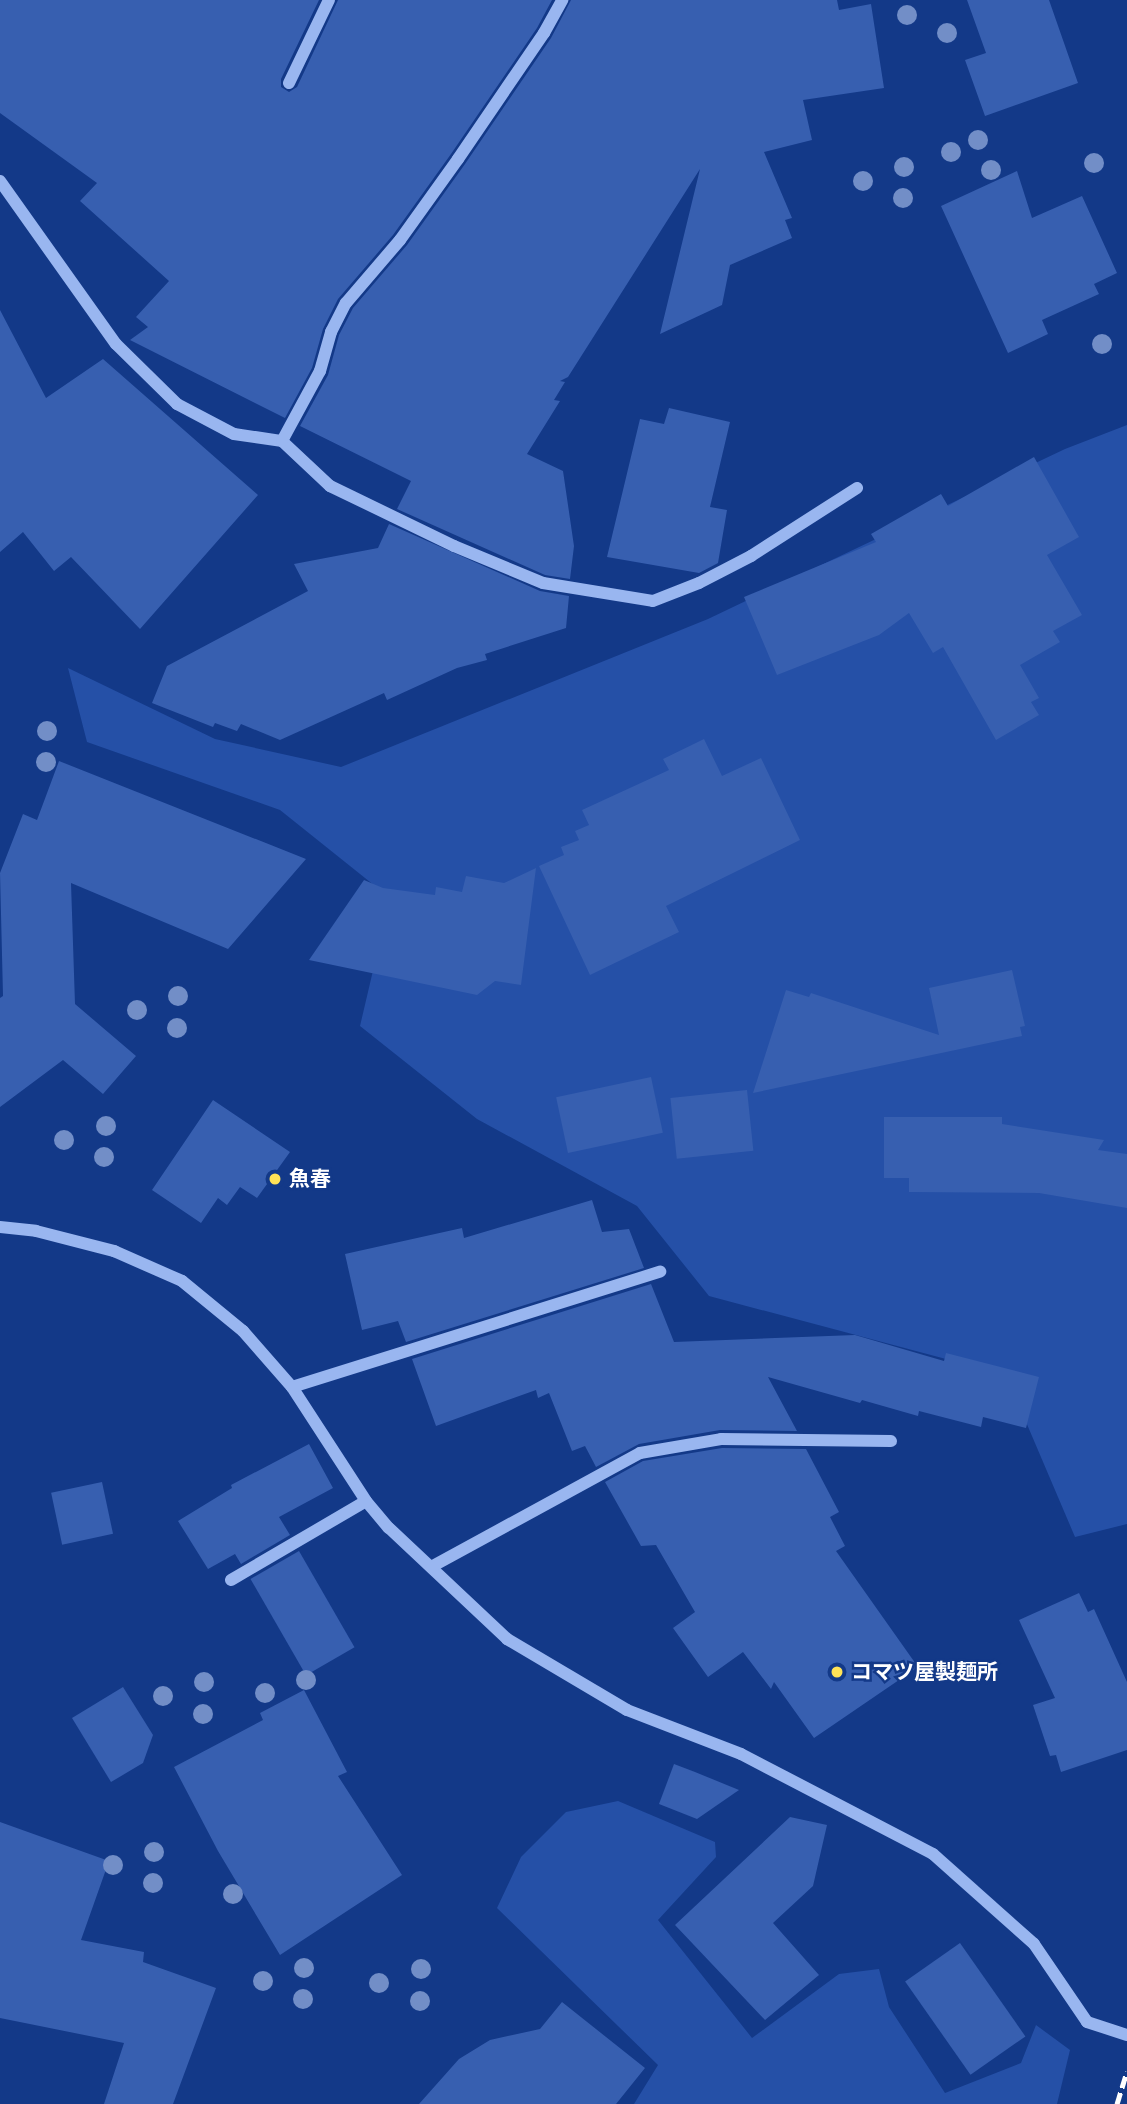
<!DOCTYPE html>
<meta charset="utf-8">
<style>
body{margin:0}
#map{position:relative;width:1127px;height:2104px;overflow:hidden;background:#133988;font-family:Jost,"Noto Sans JP",sans-serif}
div>[style]{position:absolute}
.green>*{inset:0;background:#2550a7}
.building>*{inset:0;background:#375fb0;transform-origin:0 0}
.minor>*{height:12px;margin:-6px;padding:0 6px;transform-origin:6px;border-radius:6px;background:#99b6f0}
.rail>*{height:5px;margin-top:-2.5px;transform-origin:0;background:repeating-linear-gradient(90deg,#fff 0 12px,transparent 0 17px)}
.trees>*{width:20px;height:20px;margin:-10px;border-radius:50%;background:#728ec7}
.dots>*{width:19px;height:19px;translate:-50% -50%;box-sizing:border-box;border:4px solid #133988;border-radius:50%}
span{translate:-50% -50%;white-space:nowrap;text-align:center;line-height:1.15;-webkit-text-stroke:5px #133988;paint-order:stroke}
.poi-label{font-size:21px;color:#fff;font-weight:700}
.left{translate:0 -50%;text-align:left}
</style>
<div id="map">
<div class="green">
<i style="clip-path:polygon(1127px 425px,1127px 1524px,1075px 1537px,1006px 1375px,709px 1296px,637px 1206px,477px 1119px,360px 1026px,390px 898px,280px 810px,87px 742px,68px 668px,215px 739px,341px 767px,708px 619px,1065px 449px)"></i>
<i style="clip-path:polygon(618px 1801px,715px 1842px,716px 1857px,658px 1920px,752px 2038px,839px 1974px,879px 1969px,889px 2007px,945px 2093px,1021px 2063px,1036px 2025px,1070px 2050px,1057px 2104px,634px 2104px,658px 2065px,497px 1908px,521px 1857px,566px 1812px)"></i>
</div>
<div class="building">
<i style="clip-path:polygon(0 0,319px 0,281px 79px,281px 87px,289px 92px,297px 87px,338px 0,552px 0,537px 28px,451px 154px,393px 235px,338px 299px,323px 329px,312px 368px,285px 418px,130px 340px,148px 327px,136px 317px,169px 281px,80px 201px,97px 183px,0 113px)"></i>
<i style="clip-path:polygon(571px 0,837px 0,839px 10px,871px 4px,884px 88px,803px 100px,812px 140px,764px 152px,792px 218px,785px 220px,792px 238px,730px 265px,722px 305px,660px 334px,700px 169px,568px 377px,560px 381px,565px 382px,554px 400px,560px 401px,527px 454px,563px 471px,574px 546px,570px 579px,545px 575px,397px 509px,411px 481px,300px 426px,328px 375px,339px 335px,353px 308px,407px 245px,465px 164px,551px 38px)"></i>
<i style="clip-path:polygon(967px 0,1049px 0,1078px 83px,985px 116px,965px 60px,986px 53px)"></i>
<i style="clip-path:polygon(1017px 171px,1032px 218px,1082px 196px,1117px 273px,1094px 284px,1099px 294px,1042px 320px,1048px 334px,1008px 353px,941px 206px)"></i>
<i style="clip-path:polygon(0 310px,46px 398px,103px 359px,258px 495px,140px 629px,71px 557px,54px 571px,23px 532px,0 552px)"></i>
<i style="clip-path:polygon(669px 408px,730px 422px,710px 507px,727px 510px,718px 563px,699px 573px,607px 557px,640px 419px,664px 424px)"></i>
<i style="clip-path:polygon(1034px 457px,1079px 537px,1047px 555px,1082px 615px,1053px 631px,1060px 642px,1020px 665px,1039px 698px,1031px 702px,1039px 715px,996px 740px,943px 647px,933px 653px,909px 613px,879px 635px,777px 675px,744px 597px,876px 542px,871px 534px,941px 494px,948px 506px)"></i>
<i style="clip-path:polygon(389px 524px,540px 591px,569px 596px,566px 628px,485px 654px,487px 660px,457px 668px,387px 700px,384px 693px,280px 740px,241px 724px,237px 731px,215px 723px,213px 727px,152px 703px,167px 666px,308px 591px,294px 564px,378px 548px)"></i>
<i style="clip-path:polygon(704px 739px,722px 776px,761px 758px,800px 840px,666px 906px,679px 932px,590px 975px,539px 866px,564px 855px,561px 847px,579px 840px,575px 831px,589px 825px,582px 810px,669px 770px,663px 759px)"></i>
<i style="clip-path:polygon(59px 761px,306px 859px,228px 949px,71px 883px,75px 1004px,136px 1056px,103px 1094px,63px 1060px,0 1107px,0 998px,3px 996px,0 873px,23px 814px,37px 820px)"></i>
<i style="clip-path:polygon(536px 868px,521px 985px,495px 981px,477px 995px,309px 960px,364px 880px,383px 888px,435px 895px,436px 887px,462px 892px,466px 876px,504px 883px)"></i>
<i style="clip-path:polygon(1012px 970px,1025px 1026px,1020px 1027px,1022px 1036px,753px 1093px,786px 990px,809px 997px,811px 993px,939px 1035px,929px 988px)"></i>
<i style="left:651px;top:1077px;width:57px;height:97px;rotate:78deg"></i>
<i style="left:747px;top:1090px;width:61px;height:77px;rotate:84deg"></i>
<i style="clip-path:polygon(213px 1100px,290px 1152px,257px 1198px,240px 1187px,227px 1205px,218px 1198px,201px 1223px,152px 1190px)"></i>
<i style="clip-path:polygon(884px 1117px,1002px 1117px,1002px 1124px,1104px 1140px,1098px 1150px,1127px 1154px,1127px 1208px,1039px 1193px,909px 1192px,909px 1178px,884px 1178px)"></i>
<i style="clip-path:polygon(592px 1200px,602px 1232px,629px 1229px,644px 1268px,406px 1342px,398px 1321px,362px 1330px,345px 1254px,462px 1228px,464px 1238px)"></i>
<i style="clip-path:polygon(651px 1284px,674px 1342px,855px 1335px,944px 1361px,946px 1353px,1039px 1377px,1026px 1428px,983px 1417px,981px 1427px,919px 1411px,918px 1416px,862px 1400px,860px 1403px,768px 1377px,797px 1431px,720px 1430px,639px 1444px,596px 1467px,585px 1446px,572px 1451px,549px 1393px,538px 1398px,536px 1390px,436px 1426px,412px 1359px)"></i>
<i style="clip-path:polygon(309px 1444px,333px 1488px,279px 1517px,290px 1535px,241px 1564px,235px 1554px,208px 1569px,178px 1521px,232px 1488px,231px 1485px)"></i>
<i style="clip-path:polygon(722px 1448px,806px 1449px,839px 1512px,830px 1517px,845px 1546px,836px 1551px,918px 1667px,814px 1738px,774px 1682px,771px 1689px,743px 1652px,708px 1677px,673px 1628px,695px 1612px,656px 1545px,641px 1546px,605px 1482px,643px 1461px)"></i>
<i style="left:102px;top:1482px;width:53px;height:52px;rotate:78deg"></i>
<i style="left:299px;top:1551px;width:111px;height:56px;rotate:60deg"></i>
<i style="clip-path:polygon(1079px 1593px,1088px 1612px,1094px 1609px,1127px 1682px,1127px 1750px,1061px 1772px,1056px 1755px,1050px 1756px,1033px 1705px,1055px 1698px,1019px 1620px)"></i>
<i style="clip-path:polygon(123px 1687px,153px 1735px,143px 1763px,111px 1782px,72px 1718px)"></i>
<i style="clip-path:polygon(304px 1690px,347px 1772px,338px 1776px,402px 1875px,280px 1955px,218px 1851px,174px 1767px,263px 1720px,260px 1713px)"></i>
<i style="clip-path:polygon(674px 1764px,695px 1772px,739px 1790px,697px 1819px,659px 1804px)"></i>
<i style="clip-path:polygon(790px 1817px,827px 1825px,813px 1886px,773px 1923px,819px 1975px,765px 2020px,675px 1925px)"></i>
<i style="clip-path:polygon(0 1822px,109px 1861px,81px 1940px,144px 1952px,143px 1962px,216px 1988px,173px 2104px,104px 2104px,124px 2043px,0 2018px)"></i>
<i style="left:960px;top:1943px;width:114px;height:67px;rotate:55deg"></i>
<i style="clip-path:polygon(562px 2002px,645px 2068px,616px 2104px,419px 2104px,459px 2059px,490px 2040px,540px 2029px)"></i>
</div>
<div class="minor">
<i style="left:289px;top:83px;width:92px;rotate:-64.3deg"></i>
<i style="left:0;top:181px;width:200px;rotate:54.6deg"></i>
<i style="left:116px;top:344px;width:86px;rotate:44.5deg"></i>
<i style="left:177px;top:404px;width:64px;rotate:27.8deg"></i>
<i style="left:234px;top:434px;width:49px;rotate:8.3deg"></i>
<i style="left:282px;top:441px;width:66px;rotate:43.2deg"></i>
<i style="left:330px;top:486px;width:138px;rotate:25.8deg"></i>
<i style="left:454px;top:546px;width:96px;rotate:22.6deg"></i>
<i style="left:543px;top:583px;width:111px;rotate:9.3deg"></i>
<i style="left:653px;top:601px;width:49px;rotate:-21.4deg"></i>
<i style="left:699px;top:583px;width:59px;rotate:-27.4deg"></i>
<i style="left:751px;top:556px;width:126px;rotate:-32.7deg"></i>
<i style="left:282px;top:441px;width:80px;rotate:-61.5deg"></i>
<i style="left:320px;top:371px;width:41px;rotate:-74.2deg"></i>
<i style="left:331px;top:332px;width:33px;rotate:-63deg"></i>
<i style="left:346px;top:303px;width:83px;rotate:-49.4deg"></i>
<i style="left:400px;top:240px;width:100px;rotate:-54.4deg"></i>
<i style="left:458px;top:159px;width:153px;rotate:-55.7deg"></i>
<i style="left:544px;top:33px;width:38px;rotate:-61deg"></i>
<i style="left:0;top:1227px;width:36px;rotate:6deg"></i>
<i style="left:36px;top:1231px;width:81px;rotate:14.4deg"></i>
<i style="left:114px;top:1251px;width:74px;rotate:23.8deg"></i>
<i style="left:182px;top:1281px;width:79px;rotate:39.3deg"></i>
<i style="left:243px;top:1331px;width:74px;rotate:48.8deg"></i>
<i style="left:292px;top:1387px;width:136px;rotate:57deg"></i>
<i style="left:366px;top:1501px;width:35px;rotate:50deg"></i>
<i style="left:389px;top:1528px;width:162px;rotate:43.2deg"></i>
<i style="left:507px;top:1639px;width:139px;rotate:30.6deg"></i>
<i style="left:627px;top:1710px;width:122px;rotate:21.1deg"></i>
<i style="left:741px;top:1754px;width:216px;rotate:27.5deg"></i>
<i style="left:933px;top:1854px;width:135px;rotate:41.7deg"></i>
<i style="left:1034px;top:1944px;width:94px;rotate:55.8deg"></i>
<i style="left:1087px;top:2022px;width:42px;rotate:18deg"></i>
<i style="left:292px;top:1387px;width:386px;rotate:-17.4deg"></i>
<i style="left:431px;top:1567px;width:238px;rotate:-28.6deg"></i>
<i style="left:640px;top:1453px;width:82px;rotate:-9.8deg"></i>
<i style="left:721px;top:1439px;width:170px;rotate:0.7deg"></i>
<i style="left:231px;top:1580px;width:156px;rotate:-30.3deg"></i>
</div>
<div class="rail">
<i style="left:1117px;top:2104px;width:34px;rotate:-73deg"></i>
</div>
<div class="trees">
<i style="left:907px;top:15px"></i>
<i style="left:947px;top:33px"></i>
<i style="left:978px;top:140px"></i>
<i style="left:951px;top:152px"></i>
<i style="left:1094px;top:163px"></i>
<i style="left:904px;top:167px"></i>
<i style="left:991px;top:170px"></i>
<i style="left:863px;top:181px"></i>
<i style="left:903px;top:198px"></i>
<i style="left:1102px;top:344px"></i>
<i style="left:47px;top:731px"></i>
<i style="left:46px;top:762px"></i>
<i style="left:178px;top:996px"></i>
<i style="left:137px;top:1010px"></i>
<i style="left:177px;top:1028px"></i>
<i style="left:106px;top:1126px"></i>
<i style="left:64px;top:1140px"></i>
<i style="left:104px;top:1157px"></i>
<i style="left:306px;top:1680px"></i>
<i style="left:204px;top:1682px"></i>
<i style="left:265px;top:1693px"></i>
<i style="left:163px;top:1696px"></i>
<i style="left:203px;top:1714px"></i>
<i style="left:154px;top:1852px"></i>
<i style="left:113px;top:1865px"></i>
<i style="left:153px;top:1883px"></i>
<i style="left:233px;top:1894px"></i>
<i style="left:304px;top:1968px"></i>
<i style="left:421px;top:1969px"></i>
<i style="left:263px;top:1981px"></i>
<i style="left:379px;top:1983px"></i>
<i style="left:303px;top:1999px"></i>
<i style="left:420px;top:2001px"></i>
</div>
<div class="dots">
<i style="left:275px;top:1179px;background:#ffe257"></i>
<i style="left:837px;top:1672px;background:#ffe257"></i>
</div>
<div class="poi-label">
<span class="left" style="left:289px;top:1179px">魚春</span>
<span class="left" style="left:851px;top:1672px">コマツ屋製麺所</span>
</div>
</div>
